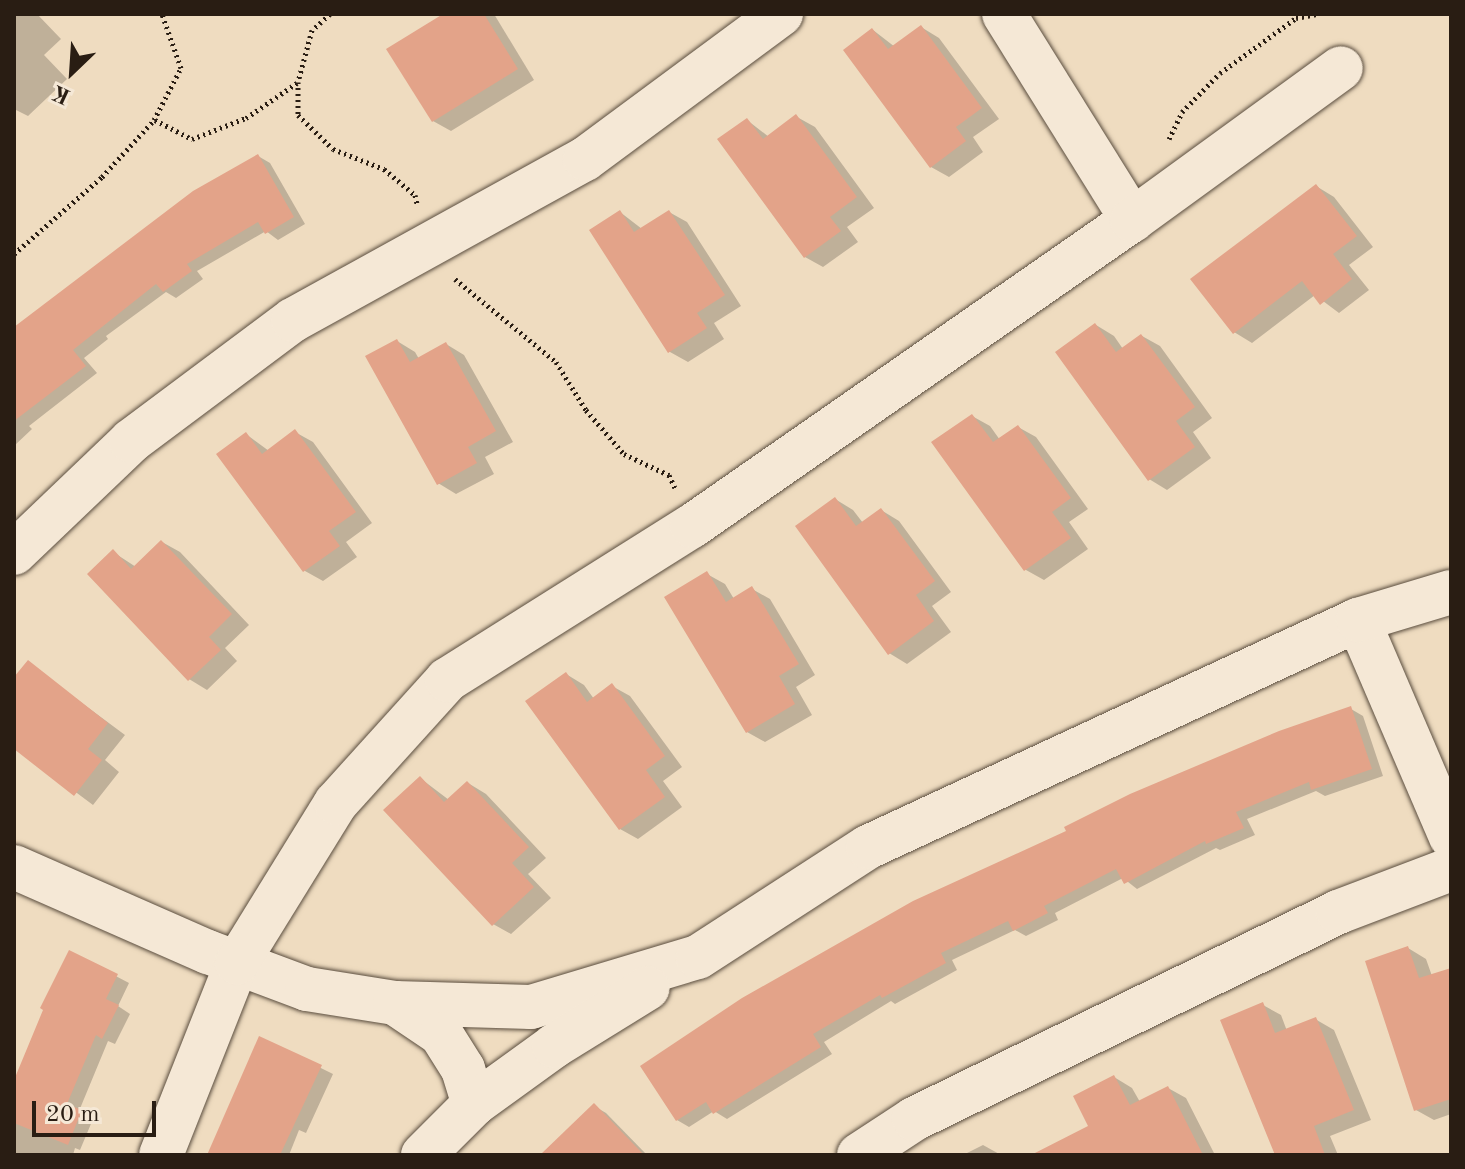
<!DOCTYPE html>
<style>
body{margin:0}
#map{position:relative;width:1465px;height:1169px;overflow:hidden;background:#efdcc0;font-family:"Old Standard TT",serif}
div>[style]{position:absolute}
.shadow>*{inset:0;background:#0003}
.building>*{inset:0;background:#e3a389}
.path>*{height:5px;margin-top:-2.5px;transform-origin:0;background:repeating-linear-gradient(90deg,#291d13 0 2px,transparent 0 6px)}
.roads{filter:drop-shadow(0 0 2px #5a4d3e) drop-shadow(0 0 2px #5a4d3e)}
.minor>*{height:44px;margin:-22px;padding:0 22px;transform-origin:22px;border-radius:22px;background:#f5e8d6}
span{translate:-50% -50%;white-space:nowrap;text-align:center;line-height:1.15;-webkit-text-stroke:6px #f5e8d6;paint-order:stroke}
.frame{position:absolute;inset:0;border:16px solid #291d13;pointer-events:none}
.north{position:absolute;left:32px;top:32px;width:80px;height:80px;-webkit-text-stroke:6px #f5e8d6;paint-order:stroke;rotate:205deg;font-size:22px;font-weight:700;line-height:32px;text-align:center;color:#291d13}
.north::after{content:'';display:block;margin:auto;width:28px;height:36px;background:#291d13;clip-path:polygon(50% 0,100% 100%,50% 72%,0 100%)}
.scale{position:absolute;left:32px;top:1101px;width:124px;height:36px;box-sizing:border-box;border:4px solid #291d13;border-top:0;padding-left:10px;font-size:24px;line-height:28px;white-space:nowrap;color:#291d13;-webkit-text-stroke:6px #f5e8d6;paint-order:stroke}
</style>
<div id="map">
<div class="shadow">
<i style="clip-path:polygon(14px 14px,37px 14px,61px 39px,44px 55px,67px 79px,28px 116px,14px 109px)"></i>
<i style="clip-path:polygon(447px 14px,494px 14px,534px 80px,451px 131px,433px 121px)"></i>
<i style="clip-path:polygon(921px 27px,939px 38px,999px 119px,973px 137px,983px 152px,949px 177px,931px 167px,873px 30px,895px 47px)"></i>
<i style="clip-path:polygon(797px 117px,815px 127px,874px 208px,847px 227px,858px 242px,823px 267px,805px 257px,747px 120px,769px 137px)"></i>
<i style="clip-path:polygon(258px 156px,270px 163px,305px 224px,278px 240px,266px 231px,197px 271px,203px 279px,176px 298px,166px 292px,106px 336px,108px 339px,84px 358px,97px 373px,29px 426px,32px 429px,14px 446px,14px 331px)"></i>
<i style="clip-path:polygon(1316px 186px,1334px 197px,1373px 247px,1349px 265px,1369px 290px,1339px 313px,1315px 295px,1252px 343px,1234px 332px)"></i>
<i style="clip-path:polygon(620px 212px,642px 229px,669px 212px,687px 222px,741px 306px,714px 323px,724px 339px,688px 362px,670px 352px,591px 230px)"></i>
<i style="clip-path:polygon(1096px 325px,1114px 336px,1123px 349px,1142px 336px,1160px 346px,1212px 418px,1193px 432px,1211px 458px,1167px 490px,1149px 479px)"></i>
<i style="clip-path:polygon(397px 341px,415px 352px,419px 359px,446px 344px,464px 355px,513px 442px,485px 457px,494px 474px,456px 494px,438px 483px)"></i>
<i style="clip-path:polygon(972px 416px,990px 426px,1000px 440px,1018px 427px,1036px 437px,1088px 509px,1069px 522px,1088px 549px,1044px 580px,1026px 570px,934px 443px)"></i>
<i style="clip-path:polygon(295px 432px,313px 442px,372px 523px,346px 542px,357px 557px,323px 581px,305px 571px,246px 434px,269px 451px)"></i>
<i style="clip-path:polygon(835px 499px,853px 510px,863px 523px,881px 510px,899px 521px,951px 592px,932px 606px,951px 632px,907px 664px,889px 653px)"></i>
<i style="clip-path:polygon(162px 542px,180px 552px,249px 625px,225px 648px,237px 661px,207px 690px,189px 679px,113px 552px,136px 567px)"></i>
<i style="clip-path:polygon(707px 574px,725px 584px,734px 599px,752px 589px,770px 599px,815px 675px,796px 687px,812px 715px,765px 742px,747px 732px)"></i>
<i style="clip-path:polygon(28px 663px,125px 735px,105px 760px,119px 772px,93px 805px,14px 746px,14px 681px)"></i>
<i style="clip-path:polygon(566px 674px,584px 685px,594px 699px,612px 686px,630px 696px,682px 767px,663px 781px,682px 807px,638px 839px,620px 829px)"></i>
<i style="clip-path:polygon(1351px 709px,1363px 716px,1383px 776px,1325px 796px,1316px 791px,1247px 819px,1255px 835px,1220px 850px,1216px 848px,1137px 889px,1123px 878px,1055px 913px,1058px 920px,1026px 936px,1015px 930px,952px 960px,957px 970px,895px 1004px,891px 1001px,824px 1042px,832px 1054px,727px 1119px,714px 1111px,689px 1127px,677px 1120px,642px 1066px)"></i>
<i style="clip-path:polygon(420px 778px,449px 800px,468px 783px,486px 794px,546px 858px,528px 874px,551px 898px,511px 934px,493px 924px)"></i>
<i style="clip-path:polygon(1408px 948px,1426px 959px,1432px 976px,1451px 970px,1451px 1114px,1434px 1120px,1416px 1110px)"></i>
<i style="clip-path:polygon(70px 952px,129px 983px,118px 1006px,130px 1014px,115px 1044px,108px 1041px,79px 1111px,93px 1119px,80px 1150px,75px 1148px,73px 1155px,14px 1155px,14px 1085px)"></i>
<i style="clip-path:polygon(1263px 1005px,1281px 1015px,1287px 1031px,1315px 1019px,1334px 1030px,1371px 1120px,1330px 1136px,1338px 1155px,1277px 1155px)"></i>
<i style="clip-path:polygon(260px 1038px,333px 1074px,306px 1133px,299px 1130px,289px 1155px,210px 1155px)"></i>
<i style="clip-path:polygon(1114px 1077px,1132px 1088px,1140px 1102px,1168px 1088px,1186px 1098px,1215px 1155px,1036px 1155px,1091px 1127px)"></i>
<i style="clip-path:polygon(594px 1106px,606px 1113px,647px 1155px,559px 1155px)"></i>
<i style="clip-path:polygon(983px 1145px,1001px 1155px,963px 1155px)"></i>
</div>
<div class="building">
<i style="clip-path:polygon(443px 14px,484px 14px,518px 69px,432px 122px,386px 49px)"></i>
<i style="clip-path:polygon(921px 25px,982px 108px,956px 127px,966px 141px,930px 168px,843px 50px,872px 28px,888px 49px)"></i>
<i style="clip-path:polygon(796px 114px,857px 197px,830px 217px,841px 231px,804px 258px,717px 139px,747px 118px,763px 139px)"></i>
<i style="clip-path:polygon(258px 154px,294px 217px,265px 234px,258px 222px,187px 264px,192px 271px,163px 292px,156px 284px,73px 350px,86px 366px,14px 421px,14px 327px,193px 191px)"></i>
<i style="clip-path:polygon(1316px 184px,1357px 236px,1333px 254px,1352px 279px,1320px 305px,1302px 281px,1233px 334px,1190px 279px)"></i>
<i style="clip-path:polygon(620px 210px,634px 232px,669px 210px,725px 295px,697px 313px,707px 328px,668px 353px,589px 230px)"></i>
<i style="clip-path:polygon(1095px 323px,1116px 352px,1141px 334px,1195px 407px,1176px 421px,1195px 447px,1148px 481px,1055px 352px)"></i>
<i style="clip-path:polygon(397px 339px,410px 362px,446px 342px,496px 431px,468px 447px,477px 463px,437px 485px,365px 356px)"></i>
<i style="clip-path:polygon(972px 414px,993px 442px,1018px 425px,1071px 498px,1052px 512px,1071px 538px,1024px 571px,931px 442px)"></i>
<i style="clip-path:polygon(295px 429px,356px 512px,329px 531px,340px 546px,303px 572px,216px 454px,246px 432px,262px 454px)"></i>
<i style="clip-path:polygon(835px 497px,856px 526px,881px 508px,935px 581px,916px 595px,934px 621px,888px 655px,795px 526px)"></i>
<i style="clip-path:polygon(161px 540px,232px 614px,209px 637px,221px 650px,188px 681px,87px 574px,113px 549px,131px 569px)"></i>
<i style="clip-path:polygon(707px 571px,726px 602px,752px 586px,799px 664px,779px 676px,795px 704px,746px 733px,664px 597px)"></i>
<i style="clip-path:polygon(28px 660px,108px 723px,88px 749px,102px 760px,74px 796px,14px 749px,14px 677px)"></i>
<i style="clip-path:polygon(566px 672px,587px 702px,612px 683px,665px 756px,646px 770px,665px 797px,619px 830px,525px 701px)"></i>
<i style="clip-path:polygon(1351px 706px,1372px 769px,1311px 790px,1309px 782px,1236px 812px,1244px 828px,1206px 844px,1205px 841px,1124px 884px,1116px 869px,1044px 906px,1048px 913px,1013px 931px,1008px 921px,941px 953px,946px 963px,882px 998px,880px 995px,813px 1034px,821px 1047px,713px 1114px,706px 1102px,676px 1121px,640px 1066px,742px 998px,913px 901px,1066px 831px,1064px 827px,1130px 794px,1279px 731px)"></i>
<i style="clip-path:polygon(420px 776px,444px 802px,467px 781px,529px 847px,512px 863px,534px 887px,492px 926px,383px 810px)"></i>
<i style="clip-path:polygon(1408px 946px,1419px 978px,1451px 968px,1451px 1099px,1414px 1111px,1365px 961px)"></i>
<i style="clip-path:polygon(69px 950px,118px 974px,106px 999px,119px 1005px,102px 1039px,96px 1035px,67px 1104px,82px 1110px,68px 1145px,14px 1123px,14px 1080px,43px 1010px,40px 1008px)"></i>
<i style="clip-path:polygon(1263px 1002px,1275px 1033px,1316px 1017px,1354px 1110px,1314px 1126px,1325px 1155px,1275px 1155px,1220px 1020px)"></i>
<i style="clip-path:polygon(259px 1036px,322px 1065px,280px 1155px,207px 1155px)"></i>
<i style="clip-path:polygon(1114px 1075px,1130px 1105px,1168px 1086px,1203px 1155px,1031px 1155px,1088px 1126px,1073px 1096px)"></i>
<i style="clip-path:polygon(594px 1103px,644px 1155px,540px 1155px)"></i>
</div>
<div class="path">
<i style="left:330px;top:14px;width:24px;rotate:138deg"></i>
<i style="left:312px;top:30px;width:54px;rotate:105.1deg"></i>
<i style="left:298px;top:82px;width:33px;rotate:90deg"></i>
<i style="left:298px;top:115px;width:49px;rotate:44.2deg"></i>
<i style="left:333px;top:149px;width:55px;rotate:21.4deg"></i>
<i style="left:384px;top:169px;width:40px;rotate:40deg"></i>
<i style="left:415px;top:195px;width:9px;rotate:77deg"></i>
<i style="left:155px;top:120px;width:42px;rotate:27.2deg"></i>
<i style="left:192px;top:139px;width:58px;rotate:-21.3deg"></i>
<i style="left:246px;top:118px;width:62px;rotate:-34.5deg"></i>
<i style="left:1169px;top:139px;width:30px;rotate:-64deg"></i>
<i style="left:1182px;top:112px;width:54px;rotate:-45.7deg"></i>
<i style="left:1220px;top:73px;width:94px;rotate:-35.9deg"></i>
<i style="left:1296px;top:18px;width:21px;rotate:-11deg"></i>
<i style="left:14px;top:254px;width:117px;rotate:-41.2deg"></i>
<i style="left:102px;top:177px;width:77px;rotate:-47.6deg"></i>
<i style="left:154px;top:120px;width:59px;rotate:-62.6deg"></i>
<i style="left:181px;top:68px;width:57px;rotate:-109.4deg"></i>
<i style="left:455px;top:279px;width:131px;rotate:39.4deg"></i>
<i style="left:556px;top:362px;width:57px;rotate:58deg"></i>
<i style="left:586px;top:410px;width:58px;rotate:49.2deg"></i>
<i style="left:624px;top:454px;width:50px;rotate:25deg"></i>
<i style="left:669px;top:475px;width:14px;rotate:65deg"></i>
</div>
<div class="roads">
<div class="minor">
<i style="left:1004px;top:14px;width:243px;rotate:58.1deg"></i>
<i style="left:14px;top:553px;width:162px;rotate:-43.7deg"></i>
<i style="left:131px;top:441px;width:202px;rotate:-36.8deg"></i>
<i style="left:293px;top:320px;width:333px;rotate:-28.9deg"></i>
<i style="left:585px;top:159px;width:244px;rotate:-36.5deg"></i>
<i style="left:1358px;top:620px;width:236px;rotate:66.8deg"></i>
<i style="left:14px;top:867px;width:212px;rotate:23.7deg"></i>
<i style="left:208px;top:952px;width:106px;rotate:20.5deg"></i>
<i style="left:307px;top:989px;width:89px;rotate:9deg"></i>
<i style="left:395px;top:1003px;width:136px;rotate:1.7deg"></i>
<i style="left:531px;top:1007px;width:174px;rotate:-16.7deg"></i>
<i style="left:698px;top:957px;width:202px;rotate:-32.9deg"></i>
<i style="left:868px;top:847px;width:540px;rotate:-24.86deg"></i>
<i style="left:1358px;top:620px;width:97px;rotate:-16.8deg"></i>
<i style="left:395px;top:1003px;width:55px;rotate:34deg"></i>
<i style="left:441px;top:1034px;width:41px;rotate:57.8deg"></i>
<i style="left:463px;top:1069px;width:37px;rotate:73deg"></i>
<i style="left:161px;top:1155px;width:206px;rotate:-68.4deg"></i>
<i style="left:237px;top:963px;width:188px;rotate:-58.3deg"></i>
<i style="left:336px;top:803px;width:166px;rotate:-47.9deg"></i>
<i style="left:447px;top:680px;width:289px;rotate:-32.2deg"></i>
<i style="left:692px;top:526px;width:536px;rotate:-34.82deg"></i>
<i style="left:1132px;top:220px;width:258px;rotate:-36deg"></i>
<i style="left:423px;top:1155px;width:72px;rotate:-45deg"></i>
<i style="left:474px;top:1104px;width:99px;rotate:-35.9deg"></i>
<i style="left:554px;top:1046px;width:110px;rotate:-31.7deg"></i>
<i style="left:859px;top:1155px;width:66px;rotate:-33.2deg"></i>
<i style="left:914px;top:1119px;width:472px;rotate:-26deg"></i>
<i style="left:1338px;top:912px;width:121px;rotate:-20.8deg"></i>
</div>
</div>
<div class="frame"></div>
<div class="north">K</div>
<div class="scale">20 m</div>
</div>
